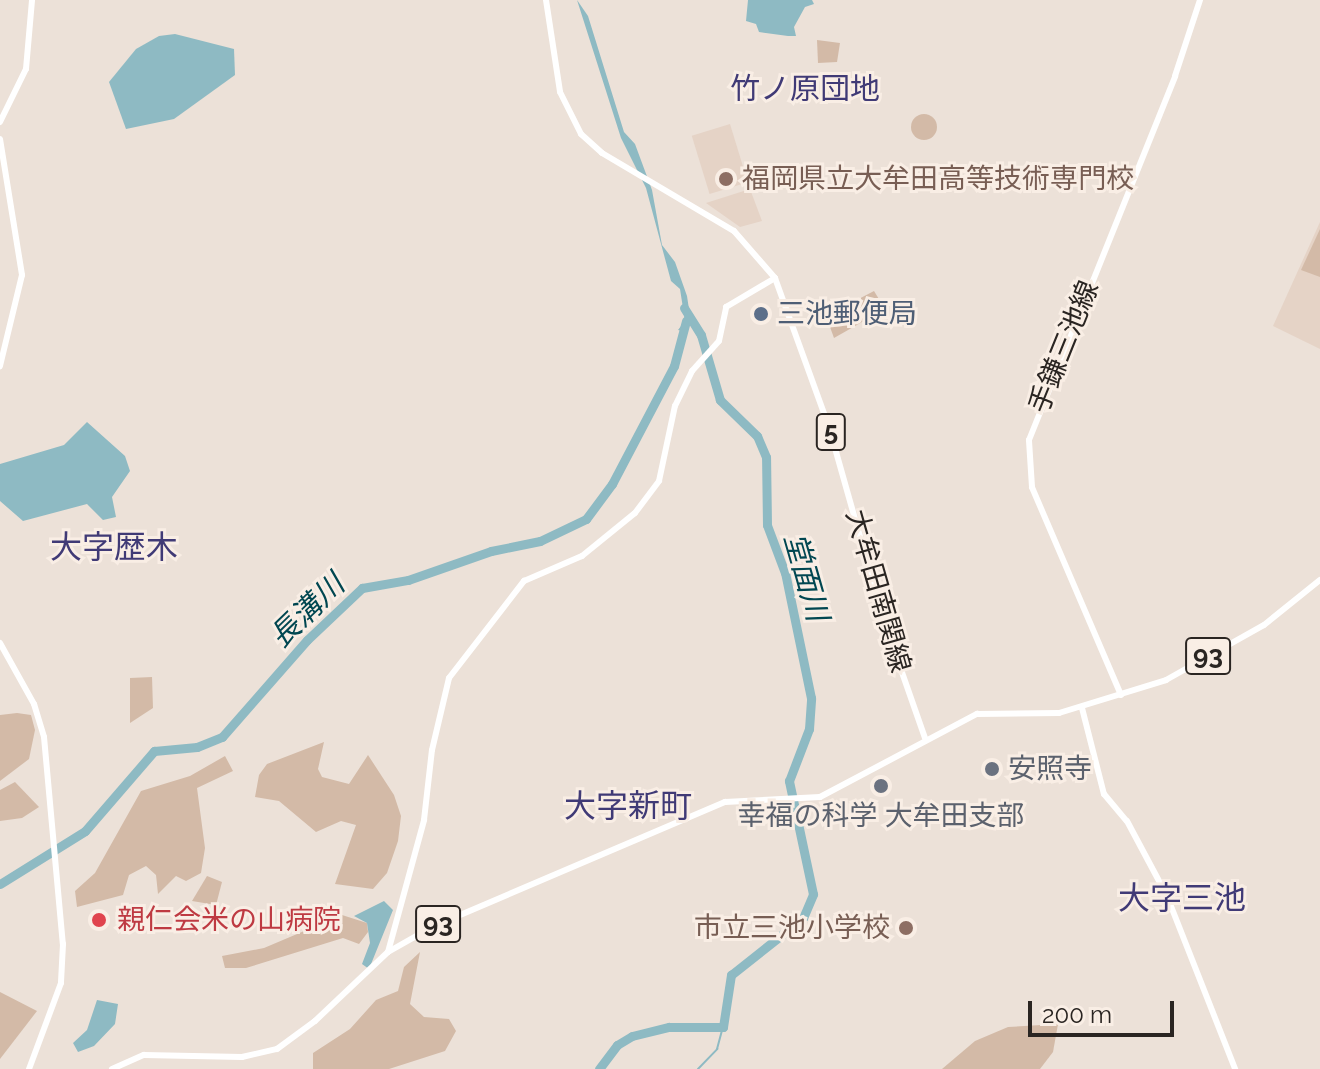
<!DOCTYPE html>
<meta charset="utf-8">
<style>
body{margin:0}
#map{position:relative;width:1320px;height:1069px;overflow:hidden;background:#ece1d8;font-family:Raleway,"Noto Sans JP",sans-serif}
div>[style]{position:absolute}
.built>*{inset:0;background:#e5d3c6;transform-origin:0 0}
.green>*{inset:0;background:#d3baa7}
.round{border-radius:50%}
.water>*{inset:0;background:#8ebac3}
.stream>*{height:2px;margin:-1px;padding:0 1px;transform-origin:1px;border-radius:1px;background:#8ebac3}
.river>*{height:9px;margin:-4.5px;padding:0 4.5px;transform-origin:4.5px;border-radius:4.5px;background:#8ebac3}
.secondary>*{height:6px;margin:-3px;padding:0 3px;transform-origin:3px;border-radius:3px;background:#fff}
.primary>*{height:6px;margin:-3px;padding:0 3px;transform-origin:3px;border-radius:3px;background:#fff}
.dots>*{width:22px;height:22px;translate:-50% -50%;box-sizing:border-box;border:4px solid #f9eee5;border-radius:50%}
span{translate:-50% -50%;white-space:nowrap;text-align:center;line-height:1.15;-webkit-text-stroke:6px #f9eee5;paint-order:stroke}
.shield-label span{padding:2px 6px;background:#f9eee5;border:2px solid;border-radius:6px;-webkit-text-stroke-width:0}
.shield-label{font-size:26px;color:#2a2522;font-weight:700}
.education-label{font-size:28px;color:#785e54}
.left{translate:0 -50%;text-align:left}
.right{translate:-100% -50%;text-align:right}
.service-label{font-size:28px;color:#4e5e75}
.street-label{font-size:28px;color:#2a2522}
.worship-label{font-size:28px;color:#5b616d}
.health-label{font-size:28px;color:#be3a42}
.neighbourhood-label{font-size:30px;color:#403a76}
.water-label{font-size:30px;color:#014751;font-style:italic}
.quarter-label{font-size:32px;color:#403a76}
.scale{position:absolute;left:1028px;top:1001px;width:146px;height:36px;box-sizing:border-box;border:4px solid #2a2522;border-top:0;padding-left:10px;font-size:24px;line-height:28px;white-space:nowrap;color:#2a2522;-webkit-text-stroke:6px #f9eee5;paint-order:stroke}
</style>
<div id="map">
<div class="built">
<i style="left:730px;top:124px;width:61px;height:40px;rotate:73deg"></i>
<i style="clip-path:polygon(750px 189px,762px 221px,740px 227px,706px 203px)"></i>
<i style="clip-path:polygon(1320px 222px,1320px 349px,1273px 326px)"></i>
</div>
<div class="green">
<i style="clip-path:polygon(817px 40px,840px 43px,837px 62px,818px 63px)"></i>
<i class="round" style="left:911px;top:114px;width:26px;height:26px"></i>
<i style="clip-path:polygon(1320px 229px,1320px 277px,1301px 270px)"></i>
<i style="clip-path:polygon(874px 291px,885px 309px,834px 338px,826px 316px)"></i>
<i style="clip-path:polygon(152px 677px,153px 708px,130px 723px,130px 678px)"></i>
<i style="clip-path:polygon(17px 713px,31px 715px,35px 730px,29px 759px,0 781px,0 715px)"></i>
<i style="clip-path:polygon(324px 742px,318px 769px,322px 777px,349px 784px,368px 755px,394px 795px,401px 816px,398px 841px,387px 873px,373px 889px,335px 884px,356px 825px,341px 821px,316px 832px,279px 801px,255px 797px,259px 775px,267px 764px)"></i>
<i style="clip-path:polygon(225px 756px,233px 771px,197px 788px,205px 848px,201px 873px,186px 881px,176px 876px,158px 894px,156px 875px,146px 866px,129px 875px,123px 895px,77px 907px,75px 891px,95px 873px,141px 791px,190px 776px)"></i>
<i style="clip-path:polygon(15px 782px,39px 807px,22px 818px,0 821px,0 790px)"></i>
<i style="clip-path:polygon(207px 876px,222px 882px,216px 905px,192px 901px)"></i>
<i style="clip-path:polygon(342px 915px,367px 923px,368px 932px,359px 944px,343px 938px,246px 968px,225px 968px,222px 956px,264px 948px)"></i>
<i style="clip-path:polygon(420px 952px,410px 1004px,424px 1017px,449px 1019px,456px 1031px,445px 1051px,389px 1069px,313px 1069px,313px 1053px,350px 1029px,376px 1000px,398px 991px,404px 967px)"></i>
<i style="clip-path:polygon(0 992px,37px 1011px,0 1059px)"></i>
<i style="clip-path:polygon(1058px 1024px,1053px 1052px,1040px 1069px,942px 1069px,975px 1041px,1008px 1027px)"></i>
</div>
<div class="water">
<i style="clip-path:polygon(577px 0,588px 16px,624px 132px,635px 144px,652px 190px,662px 245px,675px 262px,687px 296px,690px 316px,683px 331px,678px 330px,685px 321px,680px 289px,671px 281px,646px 188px,621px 138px)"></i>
<i style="clip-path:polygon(748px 0,812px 0,814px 4px,805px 7px,794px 27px,796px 36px,788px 36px,759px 32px,756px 24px,746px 21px)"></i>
<i style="clip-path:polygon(175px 34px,234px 49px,235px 75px,174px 119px,126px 129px,109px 82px,136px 49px,159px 36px)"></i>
<i style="clip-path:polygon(87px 422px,125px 456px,130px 471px,112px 497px,116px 517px,103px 520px,87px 504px,23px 521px,0 501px,0 464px,64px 445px)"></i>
<i style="clip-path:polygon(384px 901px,393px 910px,369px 969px,362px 964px,370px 943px,367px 923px,354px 916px)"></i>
<i style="clip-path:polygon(97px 1000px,118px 1004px,115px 1024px,94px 1046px,78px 1052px,73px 1043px,87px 1030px)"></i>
</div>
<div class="stream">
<i style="left:698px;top:1069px;width:28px;rotate:-46deg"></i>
<i style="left:717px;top:1049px;width:23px;rotate:-75deg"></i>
</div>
<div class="river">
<i style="left:0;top:884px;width:100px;rotate:-31.9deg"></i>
<i style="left:85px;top:831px;width:106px;rotate:-49.2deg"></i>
<i style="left:154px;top:751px;width:43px;rotate:-5.3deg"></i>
<i style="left:197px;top:747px;width:27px;rotate:-22deg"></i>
<i style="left:222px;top:737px;width:129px;rotate:-48.8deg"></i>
<i style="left:307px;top:640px;width:76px;rotate:-43.4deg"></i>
<i style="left:362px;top:588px;width:47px;rotate:-9.9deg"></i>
<i style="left:408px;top:580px;width:88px;rotate:-19.3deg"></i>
<i style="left:491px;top:551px;width:50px;rotate:-11.5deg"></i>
<i style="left:540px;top:541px;width:51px;rotate:-25.6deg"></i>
<i style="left:586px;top:519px;width:44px;rotate:-53.4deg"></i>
<i style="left:612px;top:484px;width:133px;rotate:-62.3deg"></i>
<i style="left:674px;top:366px;width:47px;rotate:-75.1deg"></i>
<i style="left:599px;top:1069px;width:30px;rotate:-53deg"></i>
<i style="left:617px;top:1045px;width:17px;rotate:-31deg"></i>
<i style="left:632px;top:1036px;width:38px;rotate:-14deg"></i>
<i style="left:669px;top:1027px;width:54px"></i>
<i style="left:723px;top:1027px;width:53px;rotate:-81.3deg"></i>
<i style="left:731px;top:975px;width:92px;rotate:-38.4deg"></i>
<i style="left:803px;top:918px;width:26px;rotate:-67deg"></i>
<i style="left:813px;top:894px;width:116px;rotate:-102deg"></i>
<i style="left:789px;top:781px;width:56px;rotate:-69deg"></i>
<i style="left:809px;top:729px;width:31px;rotate:-86deg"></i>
<i style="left:811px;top:698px;width:128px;rotate:-101.7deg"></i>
<i style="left:785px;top:573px;width:51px;rotate:-110.6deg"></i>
<i style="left:767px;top:525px;width:68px;rotate:-90.8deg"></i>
<i style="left:766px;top:457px;width:23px;rotate:-113deg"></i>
<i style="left:757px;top:436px;width:52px;rotate:-135.8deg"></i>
<i style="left:720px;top:400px;width:68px;rotate:-106.3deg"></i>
<i style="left:701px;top:335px;width:32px;rotate:-122deg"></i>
</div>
<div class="secondary">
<i style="left:0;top:122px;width:59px;rotate:-63.9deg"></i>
<i style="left:26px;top:69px;width:69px;rotate:-85deg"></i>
<i style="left:0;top:139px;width:138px;rotate:80.8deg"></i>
<i style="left:22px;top:275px;width:94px;rotate:103.6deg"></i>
<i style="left:0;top:643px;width:70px;rotate:60.9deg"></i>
<i style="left:34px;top:704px;width:34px;rotate:73deg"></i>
<i style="left:44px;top:737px;width:208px;rotate:84.8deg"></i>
<i style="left:63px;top:944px;width:39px;rotate:93deg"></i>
<i style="left:61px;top:983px;width:92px;rotate:110.4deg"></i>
<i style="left:1121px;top:695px;width:226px;rotate:-113.2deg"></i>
<i style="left:1032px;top:487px;width:47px;rotate:-93.7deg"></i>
<i style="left:1029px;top:440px;width:392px;rotate:-68.1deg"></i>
<i style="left:1175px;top:76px;width:80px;rotate:-71.8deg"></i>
<i style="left:388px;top:952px;width:137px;rotate:-74.7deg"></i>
<i style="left:424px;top:820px;width:70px;rotate:-83.5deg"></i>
<i style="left:432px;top:750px;width:74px;rotate:-76.7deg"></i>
<i style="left:449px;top:678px;width:123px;rotate:-52.3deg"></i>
<i style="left:524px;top:581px;width:63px;rotate:-23.3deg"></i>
<i style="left:582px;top:556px;width:68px;rotate:-39.1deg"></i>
<i style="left:635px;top:513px;width:40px;rotate:-53deg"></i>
<i style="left:659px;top:481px;width:77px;rotate:-78deg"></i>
<i style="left:675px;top:406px;width:39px;rotate:-64deg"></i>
<i style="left:692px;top:371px;width:40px;rotate:-48deg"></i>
<i style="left:719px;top:341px;width:35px;rotate:-78deg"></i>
<i style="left:726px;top:307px;width:57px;rotate:-30.6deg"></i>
</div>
<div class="primary">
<i style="left:546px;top:0;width:93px;rotate:81.3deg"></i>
<i style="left:560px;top:92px;width:47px;rotate:63.4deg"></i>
<i style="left:581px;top:134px;width:28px;rotate:42deg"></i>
<i style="left:602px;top:153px;width:153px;rotate:30.6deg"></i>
<i style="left:734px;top:231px;width:62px;rotate:48.9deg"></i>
<i style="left:775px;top:278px;width:158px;rotate:70.1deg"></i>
<i style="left:829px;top:427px;width:202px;rotate:74.2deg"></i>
<i style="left:884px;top:621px;width:124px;rotate:70.7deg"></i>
<i style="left:1082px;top:708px;width:89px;rotate:75.7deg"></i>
<i style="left:1104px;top:794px;width:35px;rotate:50deg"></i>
<i style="left:1127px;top:821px;width:85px;rotate:61.9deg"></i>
<i style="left:1167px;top:896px;width:186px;rotate:68.5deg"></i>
<i style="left:112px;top:1069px;width:35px;rotate:-24deg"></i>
<i style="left:144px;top:1055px;width:98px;rotate:1.2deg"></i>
<i style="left:242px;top:1057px;width:36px;rotate:-13deg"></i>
<i style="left:277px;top:1049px;width:47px;rotate:-36.4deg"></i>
<i style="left:315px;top:1021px;width:100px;rotate:-43.4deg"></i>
<i style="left:388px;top:952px;width:51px;rotate:-29.6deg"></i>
<i style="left:432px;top:927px;width:319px;rotate:-23.1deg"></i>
<i style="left:725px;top:802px;width:95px;rotate:-3deg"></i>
<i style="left:820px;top:797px;width:178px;rotate:-27.9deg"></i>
<i style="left:977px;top:714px;width:82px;rotate:-0.7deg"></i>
<i style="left:1059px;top:713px;width:112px;rotate:-17.1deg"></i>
<i style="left:1166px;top:680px;width:112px;rotate:-29.3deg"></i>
<i style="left:1264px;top:625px;width:72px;rotate:-38.8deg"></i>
</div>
<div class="dots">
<i style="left:726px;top:179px;background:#8d6e63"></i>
<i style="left:761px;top:314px;background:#5c6f8a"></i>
<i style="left:992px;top:769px;background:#6b7280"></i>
<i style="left:881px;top:786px;background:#6b7280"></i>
<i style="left:99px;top:920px;background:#e0444e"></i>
<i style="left:906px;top:928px;background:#8d6e63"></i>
</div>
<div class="shield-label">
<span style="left:831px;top:432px">5</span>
<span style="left:1208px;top:656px">93</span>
<span style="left:438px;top:924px">93</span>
</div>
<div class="education-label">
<span class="left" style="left:742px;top:179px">福岡県立大牟田高等技術専門校</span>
<span class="right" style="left:890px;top:928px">市立三池小学校</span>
</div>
<div class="service-label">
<span class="left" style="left:777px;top:314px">三池郵便局</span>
</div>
<div class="street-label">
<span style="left:1064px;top:347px;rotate:-68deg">手鎌三池線</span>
<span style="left:878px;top:591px;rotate:74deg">大牟田南関線</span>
</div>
<div class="worship-label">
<span class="left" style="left:1008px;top:769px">安照寺</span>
<span style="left:881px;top:816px">幸福の科学 大牟田支部</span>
</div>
<div class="health-label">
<span class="left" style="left:117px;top:920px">親仁会米の山病院</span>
</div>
<div class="neighbourhood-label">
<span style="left:805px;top:89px">竹ノ原団地</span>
</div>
<div class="water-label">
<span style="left:806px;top:577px;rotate:74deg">堂面川</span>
<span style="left:307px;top:611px;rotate:-44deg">長溝川</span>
</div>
<div class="quarter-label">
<span style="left:114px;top:547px">大字歴木</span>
<span style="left:628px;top:806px">大字新町</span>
<span style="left:1182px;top:898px">大字三池</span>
</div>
<div class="scale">200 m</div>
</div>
